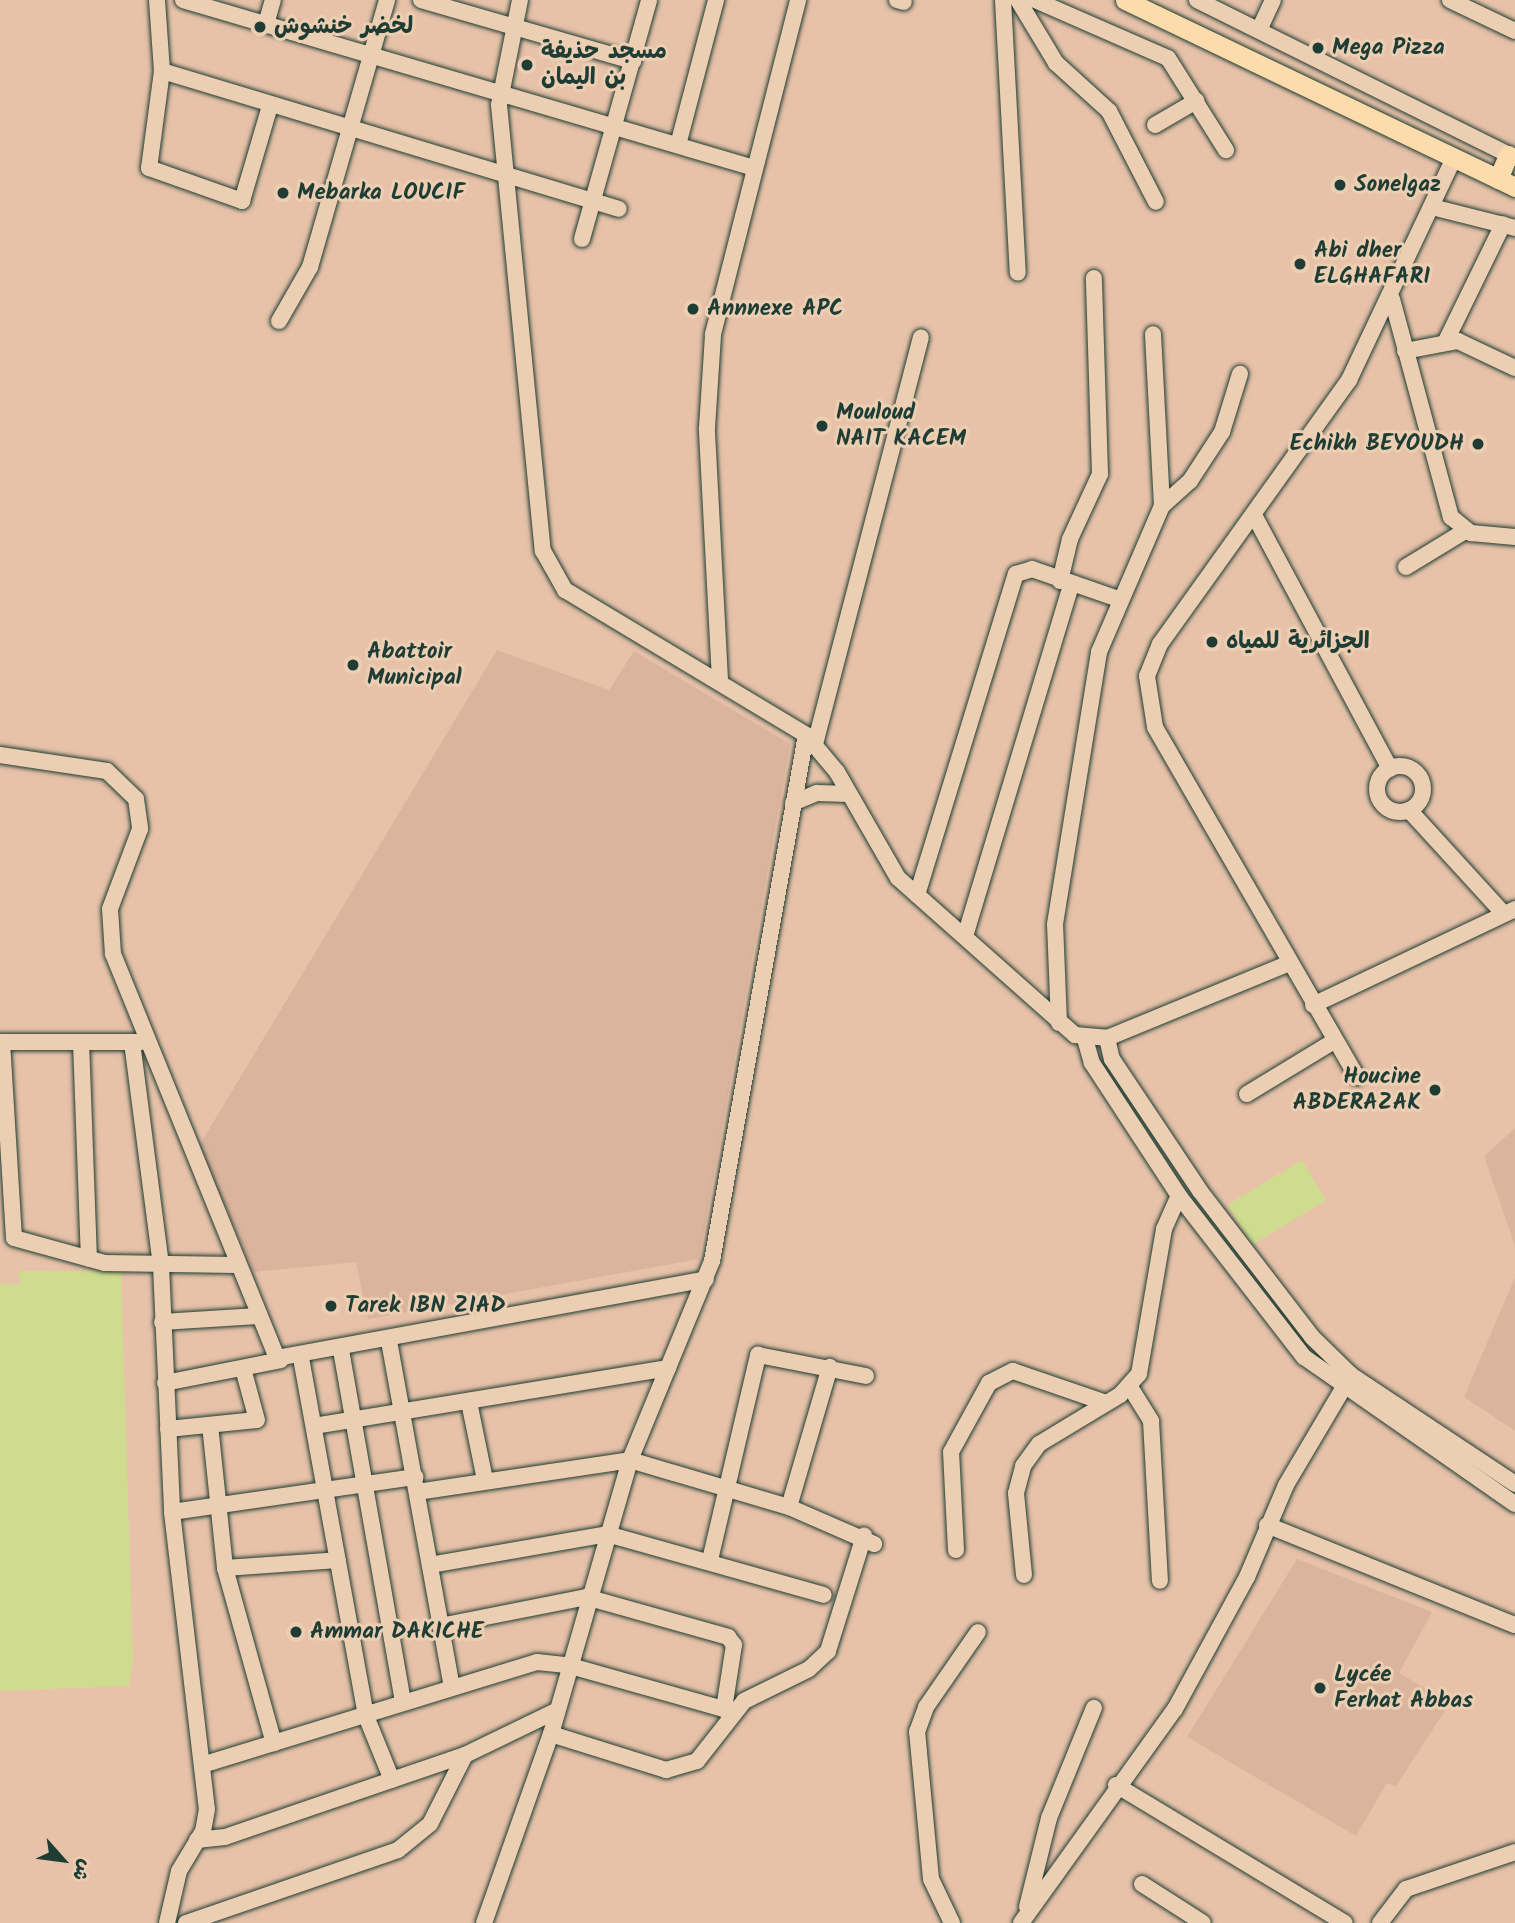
<!DOCTYPE html>
<meta charset="utf-8">
<style>
body{margin:0}
#map{position:relative;width:1515px;height:1923px;overflow:hidden;background:#e7c2a9;font-family:Kalam,"Playpen Sans Arabic",sans-serif}
div>[style]{position:absolute}
.built>*{inset:0;background:#dab49d}
.green>*{inset:0;background:#cfdb8e;transform-origin:0 0}
.roads{filter:drop-shadow(0 0 2px #1f3d34) drop-shadow(0 0 2px #1f3d34)}
.minor>*{height:16px;margin:-8px;padding:0 8px;transform-origin:8px;border-radius:8px;background:#eccfb3}
.minor>.ring{margin:-8px;padding:0;box-sizing:content-box;background:none;border:16px solid #eccfb3;border-radius:50%}
.major>*{height:19px;margin:-9.5px;padding:0 9.5px;transform-origin:9.5px;border-radius:9.5px;background:#fddcac}
.dots>*{width:19px;height:19px;translate:-50% -50%;box-sizing:border-box;border:4px solid #eccfb3;border-radius:50%}
span{translate:-50% -50%;white-space:nowrap;text-align:center;line-height:1.15;-webkit-text-stroke:6px #eccfb3;paint-order:stroke}
.poi-label{font-size:23px;color:#1f3d34;font-weight:700}
.left{translate:0 -50%;text-align:left}
.right{translate:-100% -50%;text-align:right}
.north{position:absolute;left:28px;top:1825px;width:70px;height:70px;-webkit-text-stroke:5px #eccfb3;paint-order:stroke;rotate:118deg;font-size:19px;font-weight:700;line-height:28px;text-align:center;color:#1f3d34}
.north::after{content:'';display:block;margin:auto;width:24px;height:32px;background:#1f3d34;clip-path:polygon(50% 0,100% 100%,50% 72%,0 100%)}
</style>
<div id="map">
<div class="built">
<i style="clip-path:polygon(497px 650px,609px 690px,634px 651px,790px 744px,699px 1259px,368px 1319px,356px 1262px,254px 1272px,199px 1146px)"></i>
<i style="clip-path:polygon(1515px 1128px,1515px 1246px,1484px 1156px)"></i>
<i style="clip-path:polygon(1515px 1277px,1515px 1431px,1464px 1397px)"></i>
<i style="clip-path:polygon(1297px 1559px,1432px 1612px,1399px 1673px,1450px 1703px,1396px 1786px,1387px 1783px,1356px 1836px,1187px 1737px)"></i>
</div>
<div class="green">
<i style="left:1302px;top:1160px;width:47px;height:87px;rotate:59deg"></i>
<i style="clip-path:polygon(19px 1271px,121px 1271px,133px 1661px,129px 1686px,0 1691px,0 1284px,20px 1285px)"></i>
</div>
<div class="roads">
<div class="minor">
<i style="left:157px;top:0;width:71px;rotate:86deg"></i>
<i style="left:162px;top:71px;width:98px;rotate:97.6deg"></i>
<i style="left:149px;top:168px;width:99px;rotate:19.5deg"></i>
<i style="left:242px;top:201px;width:99px;rotate:-73.6deg"></i>
<i style="left:183px;top:0;width:595px;rotate:16.39deg"></i>
<i style="left:421px;top:0;width:221px;rotate:16.1deg"></i>
<i style="left:520px;top:0;width:107px;rotate:101.3deg"></i>
<i style="left:499px;top:105px;width:448px;rotate:84.4deg"></i>
<i style="left:543px;top:551px;width:45px;rotate:60.6deg"></i>
<i style="left:565px;top:590px;width:281px;rotate:31deg"></i>
<i style="left:806px;top:735px;width:48px;rotate:50deg"></i>
<i style="left:837px;top:772px;width:122px;rotate:60.1deg"></i>
<i style="left:898px;top:878px;width:237px;rotate:41.6deg"></i>
<i style="left:1075px;top:1035px;width:32px;rotate:5deg"></i>
<i style="left:1107px;top:1038px;width:195px;rotate:-22.3deg"></i>
<i style="left:897px;top:0;width:7px;rotate:16deg"></i>
<i style="left:1003px;top:0;width:273px;rotate:86.9deg"></i>
<i style="left:1018px;top:0;width:74px;rotate:58.9deg"></i>
<i style="left:1056px;top:63px;width:72px;rotate:42.2deg"></i>
<i style="left:1109px;top:111px;width:102px;rotate:62.7deg"></i>
<i style="left:1035px;top:0;width:145px;rotate:23.6deg"></i>
<i style="left:1168px;top:58px;width:109px;rotate:57.8deg"></i>
<i style="left:1197px;top:0;width:355px;rotate:26.4deg"></i>
<i style="left:1450px;top:0;width:72px;rotate:25.5deg"></i>
<i style="left:266px;top:24px;width:25px;rotate:-74deg"></i>
<i style="left:1259px;top:30px;width:33px;rotate:-65deg"></i>
<i style="left:162px;top:71px;width:477px;rotate:16.8deg"></i>
<i style="left:1155px;top:125px;width:48px;rotate:-30.3deg"></i>
<i style="left:678px;top:145px;width:150px;rotate:-75.3deg"></i>
<i style="left:1432px;top:207px;width:86px;rotate:14.2deg"></i>
<i style="left:582px;top:239px;width:248px;rotate:-74.3deg"></i>
<i style="left:1392px;top:299px;width:226px;rotate:74.9deg"></i>
<i style="left:1451px;top:517px;width:26px;rotate:39deg"></i>
<i style="left:1471px;top:533px;width:44px;rotate:5.2deg"></i>
<i style="left:279px;top:321px;width:62px;rotate:-60.1deg"></i>
<i style="left:310px;top:267px;width:278px;rotate:-73.9deg"></i>
<i style="left:1446px;top:341px;width:130px;rotate:-64deg"></i>
<i style="left:1405px;top:351px;width:54px;rotate:-10.7deg"></i>
<i style="left:1458px;top:341px;width:63px;rotate:25.3deg"></i>
<i style="left:1162px;top:506px;width:38px;rotate:-42deg"></i>
<i style="left:1190px;top:481px;width:59px;rotate:-56.9deg"></i>
<i style="left:1222px;top:432px;width:61px;rotate:-72.8deg"></i>
<i style="left:1254px;top:515px;width:288px;rotate:61.8deg"></i>
<i style="left:1406px;top:567px;width:69px;rotate:-31.4deg"></i>
<i style="left:1060px;top:581px;width:43px;rotate:-76.6deg"></i>
<i style="left:1070px;top:539px;width:72px;rotate:-65.2deg"></i>
<i style="left:1100px;top:474px;width:196px;rotate:-91.8deg"></i>
<i style="left:720px;top:680px;width:252px;rotate:-93deg"></i>
<i style="left:707px;top:428px;width:94px;rotate:-86.3deg"></i>
<i style="left:713px;top:334px;width:345px;rotate:-75.7deg"></i>
<i style="left:815px;top:744px;width:420px;rotate:-75.4deg"></i>
<i style="left:0;top:755px;width:108px;rotate:8.5deg"></i>
<i style="left:107px;top:771px;width:40px;rotate:44deg"></i>
<i style="left:136px;top:799px;width:30px;rotate:82deg"></i>
<i style="left:140px;top:829px;width:85px;rotate:110.6deg"></i>
<i style="left:110px;top:909px;width:45px;rotate:86.2deg"></i>
<i style="left:113px;top:954px;width:436px;rotate:67.9deg"></i>
<i style="left:277px;top:1358px;width:436px;rotate:-10.4deg"></i>
<i class="ring" style="left:1377px;top:766px;width:30px;height:30px"></i>
<i style="left:793px;top:803px;width:26px;rotate:-23deg"></i>
<i style="left:817px;top:793px;width:32px;rotate:2deg"></i>
<i style="left:1409px;top:810px;width:139px;rotate:47.6deg"></i>
<i style="left:917px;top:895px;width:336px;rotate:-72.9deg"></i>
<i style="left:1016px;top:574px;width:17px;rotate:-17deg"></i>
<i style="left:1032px;top:569px;width:91px;rotate:19.2deg"></i>
<i style="left:966px;top:933px;width:363px;rotate:-73.2deg"></i>
<i style="left:1313px;top:1005px;width:224px;rotate:-25.4deg"></i>
<i style="left:1059px;top:1023px;width:99px;rotate:-92.3deg"></i>
<i style="left:1055px;top:924px;width:276px;rotate:-80.8deg"></i>
<i style="left:1099px;top:652px;width:159px;rotate:-66.7deg"></i>
<i style="left:1162px;top:506px;width:172px;rotate:-93deg"></i>
<i style="left:1107px;top:1038px;width:22px;rotate:77deg"></i>
<i style="left:1112px;top:1059px;width:159px;rotate:56.3deg"></i>
<i style="left:1200px;top:1191px;width:184px;rotate:52.5deg"></i>
<i style="left:1312px;top:1337px;width:54px;rotate:44.3deg"></i>
<i style="left:1351px;top:1375px;width:197px;rotate:33.6deg"></i>
<i style="left:1085px;top:1039px;width:25px;rotate:74deg"></i>
<i style="left:1092px;top:1063px;width:159px;rotate:56.8deg"></i>
<i style="left:1179px;top:1196px;width:204px;rotate:52.2deg"></i>
<i style="left:1304px;top:1357px;width:257px;rotate:34.9deg"></i>
<i style="left:0;top:1042px;width:141px"></i>
<i style="left:2px;top:1042px;width:196px;rotate:86.5deg"></i>
<i style="left:14px;top:1238px;width:94px;rotate:15.4deg"></i>
<i style="left:105px;top:1263px;width:131px;rotate:0.9deg"></i>
<i style="left:81px;top:1042px;width:217px;rotate:87.9deg"></i>
<i style="left:132px;top:1042px;width:226px;rotate:82.6deg"></i>
<i style="left:161px;top:1266px;width:246px;rotate:87.4deg"></i>
<i style="left:172px;top:1512px;width:299px;rotate:83.3deg"></i>
<i style="left:207px;top:1809px;width:22px;rotate:100deg"></i>
<i style="left:203px;top:1831px;width:47px;rotate:121deg"></i>
<i style="left:179px;top:1871px;width:53px;rotate:103deg"></i>
<i style="left:1357px;top:1077px;width:404px;rotate:-120deg"></i>
<i style="left:1155px;top:727px;width:52px;rotate:-98.9deg"></i>
<i style="left:1147px;top:676px;width:35px;rotate:-68deg"></i>
<i style="left:1160px;top:644px;width:325px;rotate:-54.4deg"></i>
<i style="left:1349px;top:380px;width:246px;rotate:-64.7deg"></i>
<i style="left:1247px;top:1094px;width:102px;rotate:-31.3deg"></i>
<i style="left:162px;top:1322px;width:96px;rotate:-3.6deg"></i>
<i style="left:389px;top:1341px;width:352px;rotate:79.7deg"></i>
<i style="left:341px;top:1350px;width:357px;rotate:80deg"></i>
<i style="left:301px;top:1358px;width:364px;rotate:79.7deg"></i>
<i style="left:366px;top:1716px;width:69px;rotate:67.9deg"></i>
<i style="left:165px;top:1383px;width:118px;rotate:-11.2deg"></i>
<i style="left:1130px;top:1387px;width:40px;rotate:58deg"></i>
<i style="left:1151px;top:1421px;width:160px;rotate:86.8deg"></i>
<i style="left:469px;top:1402px;width:80px;rotate:78.4deg"></i>
<i style="left:210px;top:1425px;width:144px;rotate:84deg"></i>
<i style="left:225px;top:1568px;width:182px;rotate:74.4deg"></i>
<i style="left:314px;top:1426px;width:359px;rotate:-9.3deg"></i>
<i style="left:168px;top:1429px;width:89px;rotate:-5.8deg"></i>
<i style="left:257px;top:1420px;width:50px;rotate:-105.2deg"></i>
<i style="left:417px;top:1492px;width:215px;rotate:-8.5deg"></i>
<i style="left:630px;top:1460px;width:166px;rotate:16.5deg"></i>
<i style="left:789px;top:1507px;width:93px;rotate:23.5deg"></i>
<i style="left:789px;top:1507px;width:146px;rotate:-73.7deg"></i>
<i style="left:172px;top:1512px;width:246px;rotate:-8.2deg"></i>
<i style="left:1267px;top:1525px;width:267px;rotate:22deg"></i>
<i style="left:956px;top:1550px;width:98px;rotate:-92.9deg"></i>
<i style="left:951px;top:1452px;width:79px;rotate:-61.2deg"></i>
<i style="left:989px;top:1383px;width:27px;rotate:-27deg"></i>
<i style="left:1013px;top:1371px;width:98px;rotate:19deg"></i>
<i style="left:710px;top:1560px;width:211px;rotate:-76.8deg"></i>
<i style="left:758px;top:1355px;width:110px;rotate:11deg"></i>
<i style="left:430px;top:1565px;width:180px;rotate:-9.9deg"></i>
<i style="left:607px;top:1534px;width:225px;rotate:15.7deg"></i>
<i style="left:225px;top:1568px;width:113px;rotate:-4deg"></i>
<i style="left:1024px;top:1575px;width:82px;rotate:-95.6deg"></i>
<i style="left:1016px;top:1493px;width:28px;rotate:-75deg"></i>
<i style="left:1023px;top:1466px;width:27px;rotate:-54deg"></i>
<i style="left:1039px;top:1444px;width:95px;rotate:-31.2deg"></i>
<i style="left:1120px;top:1395px;width:28px;rotate:-48deg"></i>
<i style="left:1139px;top:1374px;width:147px;rotate:-80.2deg"></i>
<i style="left:1164px;top:1229px;width:36px;rotate:-66deg"></i>
<i style="left:440px;top:1626px;width:149px;rotate:-11.2deg"></i>
<i style="left:586px;top:1597px;width:148px;rotate:15.7deg"></i>
<i style="left:728px;top:1637px;width:10px;rotate:53deg"></i>
<i style="left:734px;top:1645px;width:65px;rotate:98.9deg"></i>
<i style="left:551px;top:1734px;width:121px;rotate:17.4deg"></i>
<i style="left:666px;top:1770px;width:32px;rotate:-16deg"></i>
<i style="left:697px;top:1761px;width:76px;rotate:-51.9deg"></i>
<i style="left:744px;top:1701px;width:72px;rotate:-26.2deg"></i>
<i style="left:809px;top:1669px;width:26px;rotate:-43deg"></i>
<i style="left:828px;top:1651px;width:121px;rotate:-72.6deg"></i>
<i style="left:202px;top:1765px;width:350px;rotate:-17.1deg"></i>
<i style="left:537px;top:1662px;width:30px;rotate:6deg"></i>
<i style="left:567px;top:1665px;width:173px;rotate:15.7deg"></i>
<i style="left:1116px;top:1785px;width:267px;rotate:31.1deg"></i>
<i style="left:197px;top:1840px;width:28px;rotate:-6deg"></i>
<i style="left:225px;top:1837px;width:254px;rotate:-18.9deg"></i>
<i style="left:465px;top:1755px;width:101px;rotate:-25.8deg"></i>
<i style="left:1142px;top:1884px;width:72px;rotate:32.6deg"></i>
<i style="left:1027px;top:1907px;width:92px;rotate:-76.1deg"></i>
<i style="left:1049px;top:1818px;width:119px;rotate:-67.8deg"></i>
<i style="left:186px;top:1923px;width:224px;rotate:-19deg"></i>
<i style="left:398px;top:1850px;width:41px;rotate:-39.1deg"></i>
<i style="left:430px;top:1824px;width:77px;rotate:-63.1deg"></i>
<i style="left:484px;top:1923px;width:201px;rotate:-70.5deg"></i>
<i style="left:551px;top:1734px;width:285px;rotate:-73.9deg"></i>
<i style="left:630px;top:1460px;width:215px;rotate:-67.6deg"></i>
<i style="left:712px;top:1261px;width:534px;rotate:-79.87deg"></i>
<i style="left:952px;top:1923px;width:49px;rotate:-115.5deg"></i>
<i style="left:931px;top:1879px;width:148px;rotate:-95.4deg"></i>
<i style="left:917px;top:1732px;width:27px;rotate:-70deg"></i>
<i style="left:926px;top:1707px;width:91px;rotate:-55.3deg"></i>
<i style="left:1021px;top:1923px;width:264px;rotate:-54.3deg"></i>
<i style="left:1175px;top:1709px;width:150px;rotate:-61.4deg"></i>
<i style="left:1247px;top:1577px;width:100px;rotate:-67deg"></i>
<i style="left:1286px;top:1485px;width:128px;rotate:-59.4deg"></i>
<i style="left:1380px;top:1923px;width:43px;rotate:-52.6deg"></i>
<i style="left:1406px;top:1889px;width:115px;rotate:-18.7deg"></i>
</div>
<div class="major">
<i style="left:1125px;top:0;width:433px;rotate:25.6deg"></i>
<i style="left:1498px;top:179px;width:26px;rotate:-67deg"></i>
</div>
</div>
<div class="dots">
<i style="left:260px;top:27px;background:#1f3d34"></i>
<i style="left:1318px;top:48px;background:#1f3d34"></i>
<i style="left:527px;top:65px;background:#1f3d34"></i>
<i style="left:1340px;top:185px;background:#1f3d34"></i>
<i style="left:283px;top:193px;background:#1f3d34"></i>
<i style="left:1300px;top:264px;background:#1f3d34"></i>
<i style="left:693px;top:309px;background:#1f3d34"></i>
<i style="left:822px;top:426px;background:#1f3d34"></i>
<i style="left:1478px;top:444px;background:#1f3d34"></i>
<i style="left:1212px;top:642px;background:#1f3d34"></i>
<i style="left:353px;top:665px;background:#1f3d34"></i>
<i style="left:1435px;top:1090px;background:#1f3d34"></i>
<i style="left:331px;top:1306px;background:#1f3d34"></i>
<i style="left:296px;top:1632px;background:#1f3d34"></i>
<i style="left:1320px;top:1688px;background:#1f3d34"></i>
</div>
<div class="poi-label">
<span class="left" style="left:274px;top:27px">لخضر خنشوش</span>
<span class="left" style="left:1332px;top:48px">Mega Pizza</span>
<span class="left" style="left:541px;top:65px">مسجد حذيفة<br>بن اليمان</span>
<span class="left" style="left:1354px;top:185px">Sonelgaz</span>
<span class="left" style="left:297px;top:193px">Mebarka LOUCIF</span>
<span class="left" style="left:1314px;top:264px">Abi dher<br>ELGHAFARI</span>
<span class="left" style="left:707px;top:309px">Annnexe APC</span>
<span class="left" style="left:836px;top:426px">Mouloud<br>NAIT KACEM</span>
<span class="right" style="left:1464px;top:444px">Echikh BEYOUDH</span>
<span class="left" style="left:1226px;top:642px">الجزائرية للمياه</span>
<span class="left" style="left:367px;top:665px">Abattoir<br>Municipal</span>
<span class="right" style="left:1421px;top:1090px">Houcine<br>ABDERAZAK</span>
<span class="left" style="left:345px;top:1306px">Tarek IBN ZIAD</span>
<span class="left" style="left:310px;top:1632px">Ammar DAKICHE</span>
<span class="left" style="left:1334px;top:1688px">Lycée<br>Ferhat Abbas</span>
</div>
<div class="north">ش</div>
</div>
